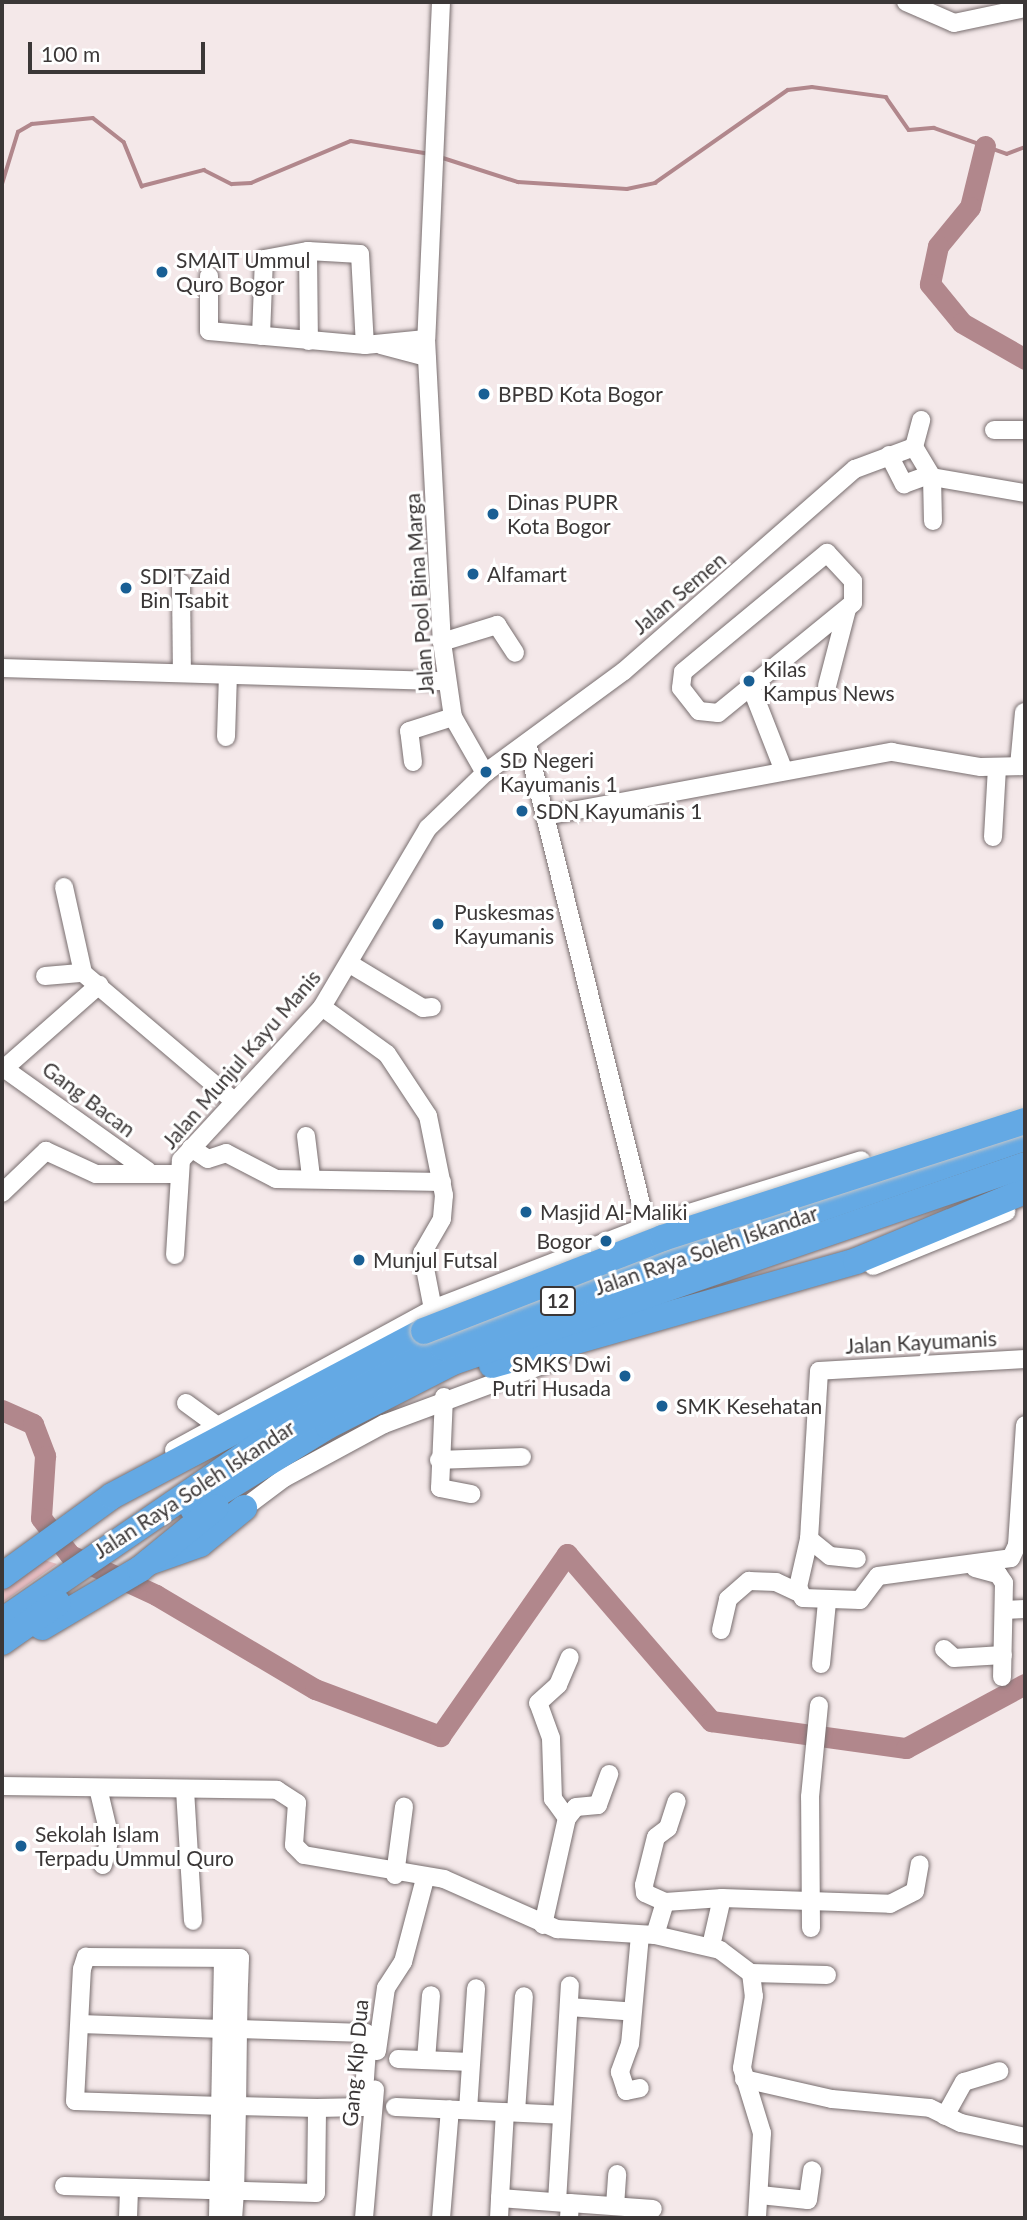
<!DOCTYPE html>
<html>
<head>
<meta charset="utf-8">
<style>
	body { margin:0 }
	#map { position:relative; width:1027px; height:2220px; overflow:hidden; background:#f4e8e9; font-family:Lato,sans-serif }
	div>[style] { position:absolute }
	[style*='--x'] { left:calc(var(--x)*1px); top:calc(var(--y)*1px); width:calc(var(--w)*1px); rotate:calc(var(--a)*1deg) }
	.green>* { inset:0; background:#eabfc3 }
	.stream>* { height:3.5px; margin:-1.75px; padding:0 1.75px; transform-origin:1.75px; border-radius:1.75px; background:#b1878c }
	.river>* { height:21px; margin:-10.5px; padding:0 10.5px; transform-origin:10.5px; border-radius:10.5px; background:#b1878c }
	.roads { filter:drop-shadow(0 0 2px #786e6f) drop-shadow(0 0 2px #786e6f) }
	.minor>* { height:18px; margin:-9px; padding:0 9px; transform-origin:9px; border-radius:9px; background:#fff }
	.highway>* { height:26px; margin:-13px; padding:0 13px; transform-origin:13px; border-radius:13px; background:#64a9e4 }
	.bridges { filter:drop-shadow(0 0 2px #c8c7c7) drop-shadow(0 0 2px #c8c7c7) }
	.highway-bridge>* { height:26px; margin:-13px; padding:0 13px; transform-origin:13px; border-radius:13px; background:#64a9e4 }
	.dots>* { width:19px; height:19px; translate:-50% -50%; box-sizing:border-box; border:4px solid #fff; border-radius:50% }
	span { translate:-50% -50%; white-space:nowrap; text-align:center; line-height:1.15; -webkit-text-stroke:6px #fff; paint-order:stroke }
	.shield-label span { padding:2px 5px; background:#fff; border:2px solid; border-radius:5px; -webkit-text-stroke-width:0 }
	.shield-label { font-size:19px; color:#3b3737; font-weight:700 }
	.poi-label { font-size:21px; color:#3b3737 }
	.left { translate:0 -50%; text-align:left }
	.right { translate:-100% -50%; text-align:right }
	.street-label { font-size:21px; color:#3b3737 }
	.frame { position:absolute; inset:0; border:4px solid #3b3737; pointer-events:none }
	.scale { position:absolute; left:28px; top:42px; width:177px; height:32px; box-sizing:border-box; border:4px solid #3b3737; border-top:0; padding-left:9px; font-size:21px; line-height:24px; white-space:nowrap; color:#3b3737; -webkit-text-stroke:5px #fff; paint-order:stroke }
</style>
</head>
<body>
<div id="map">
	<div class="green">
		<i style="clip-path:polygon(41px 1559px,57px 1564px,2px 1603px,2px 1585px)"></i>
	</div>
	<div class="stream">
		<i style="--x:440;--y:157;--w:82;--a:17.8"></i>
		<i style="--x:518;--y:182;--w:109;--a:3.7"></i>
		<i style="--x:627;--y:189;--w:29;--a:-12"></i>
		<i style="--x:655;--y:183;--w:162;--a:-35"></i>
		<i style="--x:788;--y:90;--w:24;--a:-7"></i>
		<i style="--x:812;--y:87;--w:75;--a:7.7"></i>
		<i style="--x:886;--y:97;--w:40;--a:55.1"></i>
		<i style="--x:909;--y:130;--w:25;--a:-5"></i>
		<i style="--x:934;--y:128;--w:77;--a:19.6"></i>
		<i style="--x:1007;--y:154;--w:19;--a:-21"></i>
		<i style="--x:2;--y:184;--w:54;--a:-72.9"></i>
		<i style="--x:18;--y:132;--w:16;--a:-30"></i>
		<i style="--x:32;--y:124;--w:61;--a:-5.6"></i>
		<i style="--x:93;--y:118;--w:39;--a:38"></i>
		<i style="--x:124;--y:142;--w:48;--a:67.8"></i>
		<i style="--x:142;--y:186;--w:64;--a:-14.5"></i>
		<i style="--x:204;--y:170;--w:31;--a:27"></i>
		<i style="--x:232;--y:184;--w:19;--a:-3"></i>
		<i style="--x:251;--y:183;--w:108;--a:-22.8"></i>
		<i style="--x:351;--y:141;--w:80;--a:9.3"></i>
	</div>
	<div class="river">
		<i style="--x:985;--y:146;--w:63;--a:103.8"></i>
		<i style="--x:970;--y:207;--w:50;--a:129.4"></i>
		<i style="--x:938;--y:246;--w:39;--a:102"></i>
		<i style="--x:930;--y:284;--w:50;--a:50.6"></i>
		<i style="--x:962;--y:323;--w:73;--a:29.7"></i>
		<i style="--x:2;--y:1410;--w:34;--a:24"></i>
		<i style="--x:33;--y:1424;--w:34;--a:69"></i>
		<i style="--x:45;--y:1456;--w:62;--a:93.7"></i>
		<i style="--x:41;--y:1518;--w:47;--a:51.9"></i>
		<i style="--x:70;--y:1555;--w:95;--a:24.9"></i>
		<i style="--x:156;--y:1595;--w:185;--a:30.6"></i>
		<i style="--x:315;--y:1689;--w:134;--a:20.6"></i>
		<i style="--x:440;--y:1736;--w:222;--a:-55.1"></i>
		<i style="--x:567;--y:1554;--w:221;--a:49.2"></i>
		<i style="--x:711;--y:1721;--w:197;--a:7.9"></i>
		<i style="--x:906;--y:1748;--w:135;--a:-28.3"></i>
	</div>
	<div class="roads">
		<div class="minor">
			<i style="--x:441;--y:2;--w:337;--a:92.5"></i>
			<i style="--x:426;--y:339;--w:303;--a:87"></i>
			<i style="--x:442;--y:642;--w:76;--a:81.7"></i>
			<i style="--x:453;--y:717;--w:64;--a:60.3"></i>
			<i style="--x:485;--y:773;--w:172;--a:-36.3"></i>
			<i style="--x:624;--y:671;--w:307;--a:-41.2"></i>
			<i style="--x:855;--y:469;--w:63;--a:-20.4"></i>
			<i style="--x:914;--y:447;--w:35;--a:59"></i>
			<i style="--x:932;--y:477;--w:94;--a:9.8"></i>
			<i style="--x:906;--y:2;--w:52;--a:23.6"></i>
			<i style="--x:954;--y:23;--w:73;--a:-11.9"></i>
			<i style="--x:308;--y:251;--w:52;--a:3.3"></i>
			<i style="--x:360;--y:254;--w:91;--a:86.9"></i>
			<i style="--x:209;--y:276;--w:55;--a:90"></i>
			<i style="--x:209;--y:331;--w:157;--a:5.1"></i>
			<i style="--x:365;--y:345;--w:61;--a:-5.6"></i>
			<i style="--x:261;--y:336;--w:77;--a:-87.8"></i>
			<i style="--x:264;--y:259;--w:45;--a:-10.3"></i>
			<i style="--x:308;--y:251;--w:90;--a:89.4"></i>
			<i style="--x:381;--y:345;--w:47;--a:14.9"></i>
			<i style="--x:994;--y:430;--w:31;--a:0"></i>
			<i style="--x:914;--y:447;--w:28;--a:-75"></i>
			<i style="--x:889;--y:455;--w:33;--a:63"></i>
			<i style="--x:904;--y:484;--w:27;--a:-20"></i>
			<i style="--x:932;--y:477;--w:44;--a:88.7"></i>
			<i style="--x:827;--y:553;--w:38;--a:47"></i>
			<i style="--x:853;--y:581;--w:22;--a:90"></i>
			<i style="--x:853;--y:603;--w:174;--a:140.8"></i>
			<i style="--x:718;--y:713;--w:19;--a:-174"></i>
			<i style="--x:699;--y:711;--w:29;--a:-128"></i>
			<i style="--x:681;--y:688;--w:16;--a:-83"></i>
			<i style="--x:683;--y:672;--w:187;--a:-39.6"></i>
			<i style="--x:181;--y:583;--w:89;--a:89.4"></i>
			<i style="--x:442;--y:642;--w:58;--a:-17.2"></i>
			<i style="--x:497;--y:625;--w:33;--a:57"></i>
			<i style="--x:2;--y:668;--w:443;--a:1.7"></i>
			<i style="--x:827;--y:686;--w:80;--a:-75.4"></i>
			<i style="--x:751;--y:687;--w:90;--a:68.6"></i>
			<i style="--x:226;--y:737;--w:62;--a:-88.2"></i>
			<i style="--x:527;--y:743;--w:508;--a:76.1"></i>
			<i style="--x:413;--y:762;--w:31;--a:-97"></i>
			<i style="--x:409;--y:731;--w:46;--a:-17.7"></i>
			<i style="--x:1019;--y:766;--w:54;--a:-84.7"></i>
			<i style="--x:545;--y:816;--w:353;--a:-10.5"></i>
			<i style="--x:892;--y:752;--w:90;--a:9.6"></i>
			<i style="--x:981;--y:767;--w:44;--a:-1.3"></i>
			<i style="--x:993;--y:837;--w:69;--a:-86.7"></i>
			<i style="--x:64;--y:887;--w:88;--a:77.5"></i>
			<i style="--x:83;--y:973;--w:197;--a:40.3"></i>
			<i style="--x:350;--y:964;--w:85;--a:31.1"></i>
			<i style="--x:423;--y:1008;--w:9;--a:-6"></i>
			<i style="--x:45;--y:976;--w:38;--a:-5"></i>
			<i style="--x:322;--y:1007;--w:80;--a:35.9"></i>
			<i style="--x:387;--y:1054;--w:74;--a:56.5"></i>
			<i style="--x:428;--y:1116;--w:81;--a:78.6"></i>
			<i style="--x:444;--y:1195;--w:24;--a:95"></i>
			<i style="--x:442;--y:1219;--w:39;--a:120"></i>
			<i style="--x:422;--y:1253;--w:57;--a:78.9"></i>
			<i style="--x:7;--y:1066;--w:123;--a:-41.4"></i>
			<i style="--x:2;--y:1067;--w:179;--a:35.5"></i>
			<i style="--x:306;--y:1136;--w:41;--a:83"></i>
			<i style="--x:191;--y:1148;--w:20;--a:33"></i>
			<i style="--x:208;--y:1159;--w:19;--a:-18"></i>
			<i style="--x:226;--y:1153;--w:56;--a:27.5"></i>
			<i style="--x:276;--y:1179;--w:166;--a:1"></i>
			<i style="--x:2;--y:1193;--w:61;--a:-43.7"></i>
			<i style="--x:46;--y:1151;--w:55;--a:24.7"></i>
			<i style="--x:96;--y:1174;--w:79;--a:0"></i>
			<i style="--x:175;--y:1255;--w:95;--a:-86.4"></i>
			<i style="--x:181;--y:1160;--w:208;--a:-47.3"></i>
			<i style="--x:322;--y:1007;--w:208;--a:-59.4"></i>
			<i style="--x:428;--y:828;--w:79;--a:-44"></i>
			<i style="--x:873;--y:1266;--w:144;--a:-22.1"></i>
			<i style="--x:1025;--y:1359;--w:206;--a:176.7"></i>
			<i style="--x:819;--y:1371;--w:168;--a:93.4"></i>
			<i style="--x:809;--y:1539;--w:49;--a:102.9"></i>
			<i style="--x:798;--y:1587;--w:12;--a:66"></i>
			<i style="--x:803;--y:1598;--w:57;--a:2"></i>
			<i style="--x:860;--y:1600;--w:30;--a:-53"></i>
			<i style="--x:878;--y:1576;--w:134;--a:-7.7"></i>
			<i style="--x:1011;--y:1558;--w:14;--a:-65"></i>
			<i style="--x:1017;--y:1545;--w:120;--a:-86.2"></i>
			<i style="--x:444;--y:1397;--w:91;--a:92.5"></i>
			<i style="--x:440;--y:1488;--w:32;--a:11"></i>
			<i style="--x:186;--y:1403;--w:36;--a:36"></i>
			<i style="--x:174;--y:1450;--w:295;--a:-28.6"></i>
			<i style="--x:433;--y:1309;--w:230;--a:-21.2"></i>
			<i style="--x:647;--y:1226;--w:224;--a:-17.1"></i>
			<i style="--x:439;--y:1460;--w:83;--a:-2.1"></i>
			<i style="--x:244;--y:1508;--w:50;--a:-36.9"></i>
			<i style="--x:284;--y:1478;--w:114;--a:-28.4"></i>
			<i style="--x:384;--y:1424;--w:189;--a:-20.4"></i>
			<i style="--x:809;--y:1539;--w:27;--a:39"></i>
			<i style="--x:830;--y:1556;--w:27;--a:6"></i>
			<i style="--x:975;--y:1568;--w:24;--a:15"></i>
			<i style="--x:998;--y:1574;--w:11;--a:56"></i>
			<i style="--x:1004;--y:1583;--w:94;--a:91.2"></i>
			<i style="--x:1004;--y:1610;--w:21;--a:-3"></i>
			<i style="--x:721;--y:1630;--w:32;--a:-77"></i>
			<i style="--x:728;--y:1599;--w:28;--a:-41"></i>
			<i style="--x:749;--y:1581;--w:27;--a:2"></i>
			<i style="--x:776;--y:1582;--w:26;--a:25"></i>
			<i style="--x:944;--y:1649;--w:13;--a:42"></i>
			<i style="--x:954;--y:1658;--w:49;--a:-3.5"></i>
			<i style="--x:821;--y:1664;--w:62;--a:-84.5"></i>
			<i style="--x:2;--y:1786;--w:275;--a:0.8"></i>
			<i style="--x:277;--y:1790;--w:24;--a:33"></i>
			<i style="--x:297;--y:1803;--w:42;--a:94.1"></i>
			<i style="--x:294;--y:1845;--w:14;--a:45"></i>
			<i style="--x:304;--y:1855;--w:142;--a:9.7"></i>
			<i style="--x:444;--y:1879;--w:124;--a:23.9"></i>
			<i style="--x:557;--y:1929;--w:98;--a:3.5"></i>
			<i style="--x:655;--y:1935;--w:67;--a:13"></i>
			<i style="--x:720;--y:1950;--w:39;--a:37"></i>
			<i style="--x:751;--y:1973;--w:23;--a:83"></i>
			<i style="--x:754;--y:1996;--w:73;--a:99.5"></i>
			<i style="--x:742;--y:2068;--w:68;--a:72.9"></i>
			<i style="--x:762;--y:2133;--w:85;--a:93.4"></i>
			<i style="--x:185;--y:1790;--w:131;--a:86.5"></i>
			<i style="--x:99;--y:1792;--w:47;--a:76.6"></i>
			<i style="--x:110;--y:1838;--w:28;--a:105"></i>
			<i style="--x:567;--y:1818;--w:24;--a:-126"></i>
			<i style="--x:553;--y:1799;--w:61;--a:-91.9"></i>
			<i style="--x:551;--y:1738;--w:37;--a:-110"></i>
			<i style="--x:538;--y:1703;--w:27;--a:-42"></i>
			<i style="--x:558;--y:1685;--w:30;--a:-67"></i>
			<i style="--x:395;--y:1875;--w:69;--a:-82.5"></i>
			<i style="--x:665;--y:1902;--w:22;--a:-156"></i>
			<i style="--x:645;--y:1893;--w:8;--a:-97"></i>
			<i style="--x:644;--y:1885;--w:49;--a:-76"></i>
			<i style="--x:656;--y:1837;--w:15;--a:-37"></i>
			<i style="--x:668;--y:1828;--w:28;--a:-72"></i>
			<i style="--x:543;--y:1925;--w:110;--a:-77.4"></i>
			<i style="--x:567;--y:1818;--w:14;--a:-51"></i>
			<i style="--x:576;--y:1807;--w:22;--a:-5"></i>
			<i style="--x:598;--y:1805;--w:33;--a:-70"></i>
			<i style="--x:811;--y:1928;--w:131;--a:-90.4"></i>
			<i style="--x:810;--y:1797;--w:92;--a:-84.4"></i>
			<i style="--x:640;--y:1935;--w:109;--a:95.2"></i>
			<i style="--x:630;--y:2044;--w:30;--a:110"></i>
			<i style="--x:620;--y:2072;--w:20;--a:72"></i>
			<i style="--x:626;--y:2091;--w:14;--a:-12"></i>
			<i style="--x:655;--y:1935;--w:34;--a:-73"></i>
			<i style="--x:665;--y:1902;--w:57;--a:-4"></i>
			<i style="--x:711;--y:1946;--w:49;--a:-77.1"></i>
			<i style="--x:722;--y:1898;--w:168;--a:2"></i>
			<i style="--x:890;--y:1904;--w:28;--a:-27"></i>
			<i style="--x:915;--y:1891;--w:27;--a:-80"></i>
			<i style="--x:751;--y:1973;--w:76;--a:1.5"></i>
			<i style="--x:569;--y:2007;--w:55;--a:4.2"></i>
			<i style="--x:80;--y:2024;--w:143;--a:2"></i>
			<i style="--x:223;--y:2029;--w:15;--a:0"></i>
			<i style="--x:238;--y:2029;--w:128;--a:1.8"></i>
			<i style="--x:366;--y:2033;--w:3;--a:45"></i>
			<i style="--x:368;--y:2035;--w:72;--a:94"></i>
			<i style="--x:363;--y:2107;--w:46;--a:178.8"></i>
			<i style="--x:317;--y:2108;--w:80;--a:-178.6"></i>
			<i style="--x:237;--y:2106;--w:15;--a:180"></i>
			<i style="--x:222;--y:2106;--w:147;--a:-178.1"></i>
			<i style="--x:75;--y:2101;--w:132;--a:-87"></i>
			<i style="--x:82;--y:1969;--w:13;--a:-72"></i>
			<i style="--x:86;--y:1957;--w:154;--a:0.4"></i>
			<i style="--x:240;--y:1958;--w:25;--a:92"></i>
			<i style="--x:239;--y:1983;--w:46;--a:91.2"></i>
			<i style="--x:238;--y:2029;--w:77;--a:90.7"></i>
			<i style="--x:237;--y:2106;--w:85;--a:91.3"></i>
			<i style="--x:235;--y:2191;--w:27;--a:94"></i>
			<i style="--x:377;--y:2051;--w:64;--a:-81.9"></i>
			<i style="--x:386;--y:1988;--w:31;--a:-57"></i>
			<i style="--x:403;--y:1962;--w:86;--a:-75.2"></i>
			<i style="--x:398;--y:2059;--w:73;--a:2.4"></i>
			<i style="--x:426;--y:2060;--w:65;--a:-85.6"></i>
			<i style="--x:744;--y:2079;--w:90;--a:12.8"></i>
			<i style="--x:832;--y:2099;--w:98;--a:5.2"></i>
			<i style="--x:930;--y:2108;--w:34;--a:26"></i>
			<i style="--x:961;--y:2123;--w:66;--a:12.3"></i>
			<i style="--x:395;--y:2107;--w:167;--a:2.7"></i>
			<i style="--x:468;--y:2110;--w:122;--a:-86.2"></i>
			<i style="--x:516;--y:2112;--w:116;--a:-86.1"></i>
			<i style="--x:945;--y:2116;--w:39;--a:-61"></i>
			<i style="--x:964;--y:2082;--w:37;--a:-17"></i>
			<i style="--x:64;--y:2186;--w:252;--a:1.6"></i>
			<i style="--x:316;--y:2193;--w:85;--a:-89.3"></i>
			<i style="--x:760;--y:2195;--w:48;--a:5.9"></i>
			<i style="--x:808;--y:2200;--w:30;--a:-82"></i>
			<i style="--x:500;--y:2198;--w:86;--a:-86.7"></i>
			<i style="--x:557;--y:2202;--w:217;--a:-86.6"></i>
			<i style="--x:615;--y:2206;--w:32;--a:-86"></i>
			<i style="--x:128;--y:2218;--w:29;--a:-88"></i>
			<i style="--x:218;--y:2218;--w:260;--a:-88.9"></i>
			<i style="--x:364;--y:2218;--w:129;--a:-85.1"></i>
			<i style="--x:441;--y:2218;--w:109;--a:-85.3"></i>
			<i style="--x:499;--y:2218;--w:20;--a:-87"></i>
			<i style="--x:500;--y:2198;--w:66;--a:4.3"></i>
			<i style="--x:569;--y:2218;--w:15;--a:-86"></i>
			<i style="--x:570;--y:2203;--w:83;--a:4.1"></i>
		</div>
		<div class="highway">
			<i style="--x:492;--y:1365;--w:379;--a:-15.9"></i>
			<i style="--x:856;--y:1261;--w:183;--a:-22.5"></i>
			<i style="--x:193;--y:1509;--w:158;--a:-31.6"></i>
			<i style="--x:328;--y:1426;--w:140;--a:-27.1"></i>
			<i style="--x:453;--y:1362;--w:605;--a:-19"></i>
			<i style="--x:149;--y:1562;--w:54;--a:-19.4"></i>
			<i style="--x:200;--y:1544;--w:57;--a:-39.3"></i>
			<i style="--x:2;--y:1576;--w:136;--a:-36"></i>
			<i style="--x:112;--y:1496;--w:353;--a:-27.9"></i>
			<i style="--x:2;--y:1621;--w:330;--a:-34.4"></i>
			<i style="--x:274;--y:1435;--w:191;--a:-27.5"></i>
			<i style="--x:443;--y:1347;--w:156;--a:-21.8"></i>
			<i style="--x:588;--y:1289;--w:462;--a:-19.1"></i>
			<i style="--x:42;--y:1627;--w:114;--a:-30.6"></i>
			<i style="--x:140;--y:1569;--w:98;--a:-39.2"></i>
			<i style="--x:2;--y:1642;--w:68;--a:-34.9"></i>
		</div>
	</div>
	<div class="bridges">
		<div class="highway-bridge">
			<i style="--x:424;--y:1331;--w:256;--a:-21.3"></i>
			<i style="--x:663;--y:1238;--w:380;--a:-17.9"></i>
		</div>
	</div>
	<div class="dots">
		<i style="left:162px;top:272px;background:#195f94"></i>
		<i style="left:484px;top:394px;background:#195f94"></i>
		<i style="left:493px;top:514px;background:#195f94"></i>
		<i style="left:473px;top:574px;background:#195f94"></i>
		<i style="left:126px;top:588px;background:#195f94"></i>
		<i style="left:749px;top:681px;background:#195f94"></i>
		<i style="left:486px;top:772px;background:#195f94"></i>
		<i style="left:522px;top:811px;background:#195f94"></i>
		<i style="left:438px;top:924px;background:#195f94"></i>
		<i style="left:526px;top:1212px;background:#195f94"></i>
		<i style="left:606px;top:1241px;background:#195f94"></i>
		<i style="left:359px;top:1260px;background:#195f94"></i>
		<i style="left:625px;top:1376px;background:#195f94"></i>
		<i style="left:662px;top:1406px;background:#195f94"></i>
		<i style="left:21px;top:1846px;background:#195f94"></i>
	</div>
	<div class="shield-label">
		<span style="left:558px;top:1301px">12</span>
	</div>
	<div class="poi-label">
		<span class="left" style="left:176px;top:272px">SMAIT Ummul<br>Quro Bogor</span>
		<span class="left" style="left:498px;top:394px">BPBD Kota Bogor</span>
		<span class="left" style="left:507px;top:514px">Dinas PUPR<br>Kota Bogor</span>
		<span class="left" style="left:487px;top:574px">Alfamart</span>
		<span class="left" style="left:140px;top:588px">SDIT Zaid<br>Bin Tsabit</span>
		<span class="left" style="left:763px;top:681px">Kilas<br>Kampus News</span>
		<span class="left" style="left:500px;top:772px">SD Negeri<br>Kayumanis 1</span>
		<span class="left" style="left:536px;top:811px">SDN Kayumanis 1</span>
		<span class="left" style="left:454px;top:924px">Puskesmas<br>Kayumanis</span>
		<span class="left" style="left:540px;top:1212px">Masjid Al-Maliki</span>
		<span class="right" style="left:592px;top:1241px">Bogor</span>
		<span class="left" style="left:373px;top:1260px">Munjul Futsal</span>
		<span class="right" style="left:611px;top:1376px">SMKS Dwi<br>Putri Husada</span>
		<span class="left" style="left:676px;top:1406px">SMK Kesehatan</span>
		<span class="left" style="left:35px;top:1846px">Sekolah Islam<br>Terpadu Ummul Quro</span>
	</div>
	<div class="street-label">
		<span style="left:679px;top:593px;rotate:-40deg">Jalan Semen</span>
		<span style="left:419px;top:594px;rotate:-94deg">Jalan Pool Bina Marga</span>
		<span style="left:241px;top:1059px;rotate:-49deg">Jalan Munjul Kayu Manis</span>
		<span style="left:89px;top:1099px;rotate:37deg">Gang Bacan</span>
		<span style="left:706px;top:1250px;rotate:-19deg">Jalan Raya Soleh Iskandar</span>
		<span style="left:921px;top:1342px;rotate:-3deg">Jalan Kayumanis</span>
		<span style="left:194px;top:1489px;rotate:-33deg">Jalan Raya Soleh Iskandar</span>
		<span style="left:355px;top:2063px;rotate:-85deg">Gang Klp Dua</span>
	</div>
	<div class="frame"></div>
	<div class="scale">100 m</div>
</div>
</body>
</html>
